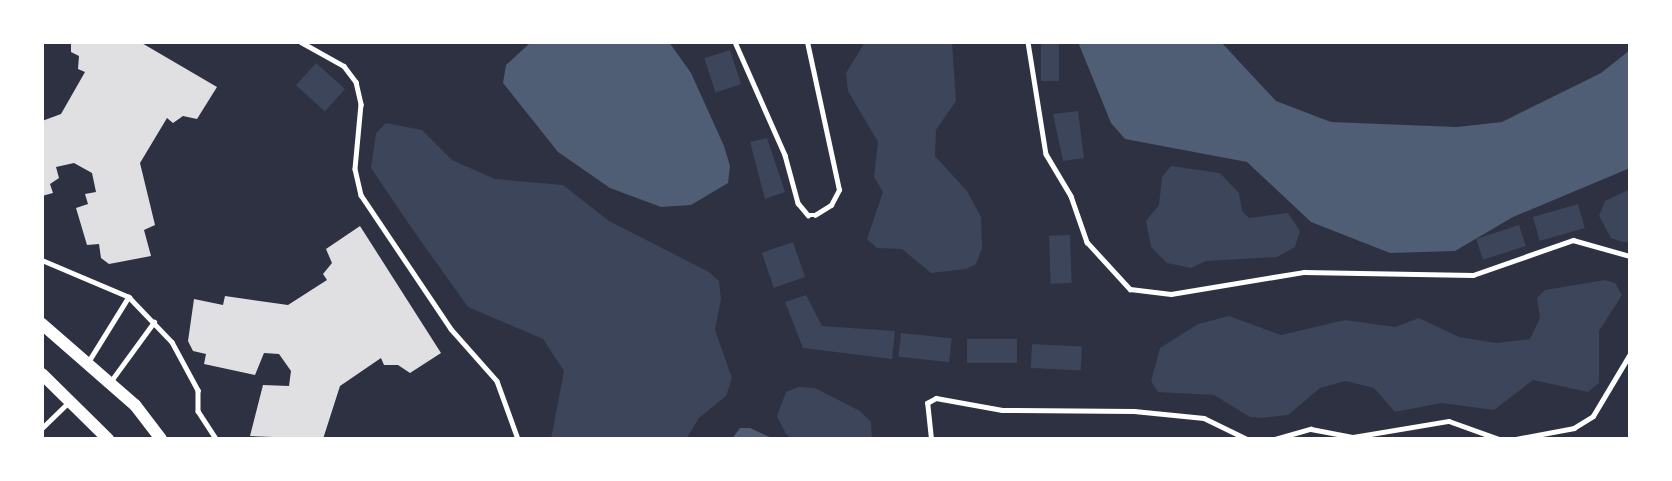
<!DOCTYPE html>
<html>
<head>
<meta charset="utf-8">
<style>
	body { margin:0 }
	#map { position:relative; width:1672px; height:481px; overflow:hidden; background:#2d3142; font-family:"Open Sans",sans-serif }
	div>[style] { position:absolute }
	[style*='--x'] { left:calc(var(--x)*1px); top:calc(var(--y)*1px); width:calc(var(--w)*1px); rotate:calc(var(--a)*1deg) }
	.green>* { inset:0; background:#3c4559; transform-origin:0 0 }
	.water>* { inset:0; background:#4f5d75 }
	.building>* { inset:0; background:#e0e0e3 }
	.service>* { height:4.5px; margin:-2.25px; padding:0 2.25px; transform-origin:2.25px; border-radius:2.25px; background:#fff }
	.secondary>* { height:12px; margin:-6px; padding:0 6px; transform-origin:6px; border-radius:6px; background:#fff }
	span { translate:-50% -50%; white-space:nowrap; text-align:center; line-height:1.15; -webkit-text-stroke:6px #fff; paint-order:stroke }
	.frame { position:absolute; inset:0; border:44px solid #fff; pointer-events:none }
</style>
</head>
<body>
<div id="map">
	<div class="green">
		<i style="clip-path:polygon(865px 42px,952px 42px,956px 101px,936px 130px,935px 156px,967px 191px,981px 217px,982px 248px,976px 264px,966px 269px,931px 273px,902px 249px,877px 248px,867px 239px,883px 192px,874px 177px,878px 142px,848px 91px,846px 73px)"></i>
		<i style="left:1041px;top:42px;width:18px;height:39px"></i>
		<i style="left:730px;top:50px;width:36px;height:27px;rotate:72deg"></i>
		<i style="left:316px;top:63px;width:39px;height:30px;rotate:42deg"></i>
		<i style="clip-path:polygon(1078px 111px,1084px 158px,1063px 161px,1053px 114px)"></i>
		<i style="clip-path:polygon(386px 123px,422px 130px,452px 160px,495px 179px,563px 185px,609px 221px,709px 272px,719px 281px,721px 299px,715px 330px,732px 378px,726px 396px,699px 418px,686px 439px,551px 439px,564px 371px,543px 339px,468px 307px,413px 230px,371px 168px,376px 133px)"></i>
		<i style="clip-path:polygon(767px 138px,785px 192px,765px 199px,750px 142px)"></i>
		<i style="clip-path:polygon(1171px 166px,1220px 173px,1239px 193px,1242px 211px,1249px 218px,1288px 213px,1300px 231px,1295px 247px,1277px 257px,1206px 261px,1191px 268px,1167px 263px,1151px 247px,1146px 221px,1159px 205px,1162px 177px)"></i>
		<i style="clip-path:polygon(1630px 189px,1630px 242px,1622px 242px,1611px 238px,1599px 216px,1605px 201px)"></i>
		<i style="left:1578px;top:204px;width:25px;height:47px;rotate:74deg"></i>
		<i style="left:1519px;top:225px;width:22px;height:45px;rotate:72deg"></i>
		<i style="left:1070px;top:235px;width:48px;height:21px;rotate:88deg"></i>
		<i style="left:793px;top:242px;width:37px;height:33px;rotate:71deg"></i>
		<i style="clip-path:polygon(1605px 280px,1615px 283px,1622px 295px,1599px 331px,1599px 383px,1588px 392px,1533px 380px,1494px 410px,1441px 403px,1395px 412px,1374px 388px,1345px 381px,1320px 388px,1288px 415px,1262px 418px,1250px 417px,1214px 395px,1158px 392px,1151px 381px,1160px 348px,1198px 324px,1229px 316px,1281px 335px,1345px 320px,1395px 327px,1419px 318px,1459px 337px,1497px 343px,1530px 339px,1540px 318px,1537px 298px,1545px 290px)"></i>
		<i style="clip-path:polygon(806px 295px,822px 326px,895px 331px,892px 359px,803px 348px,785px 302px)"></i>
		<i style="left:901px;top:333px;width:51px;height:24px;rotate:6deg"></i>
		<i style="left:967px;top:339px;width:50px;height:24px"></i>
		<i style="left:1032px;top:344px;width:50px;height:24px;rotate:3deg"></i>
		<i style="clip-path:polygon(798px 387px,815px 388px,860px 411px,871px 422px,872px 439px,793px 439px,786px 434px,777px 416px,786px 392px)"></i>
	</div>
	<div class="water">
		<i style="clip-path:polygon(531px 42px,669px 42px,691px 73px,724px 146px,730px 166px,728px 183px,691px 205px,661px 207px,610px 188px,558px 152px,503px 83px,506px 65px)"></i>
		<i style="clip-path:polygon(1078px 42px,1221px 42px,1276px 101px,1331px 122px,1457px 127px,1502px 122px,1601px 73px,1630px 50px,1630px 168px,1513px 217px,1455px 251px,1390px 253px,1311px 222px,1247px 162px,1125px 139px,1111px 123px)"></i>
		<i style="clip-path:polygon(740px 428px,750px 428px,774px 439px,732px 439px)"></i>
	</div>
	<div class="building">
		<i style="clip-path:polygon(71px 42px,140px 42px,217px 87px,197px 119px,183px 116px,173px 123px,167px 118px,140px 163px,155px 225px,144px 230px,151px 256px,109px 264px,101px 258px,99px 244px,87px 245px,76px 208px,88px 204px,85px 194px,96px 192px,92px 173px,74px 163px,56px 167px,59px 178px,50px 184px,53px 193px,42px 196px,42px 121px,61px 114px,85px 72px,78px 69px,79px 56px,71px 52px)"></i>
		<i style="clip-path:polygon(360px 226px,441px 353px,410px 373px,398px 365px,384px 365px,381px 358px,340px 386px,323px 439px,250px 436px,263px 385px,289px 386px,291px 371px,279px 354px,264px 353px,255px 375px,204px 364px,206px 354px,193px 351px,188px 341px,194px 299px,223px 305px,225px 296px,288px 305px,327px 280px,323px 274px,332px 263px,326px 249px)"></i>
	</div>
	<div class="service">
		<i style="--x:301;--y:42;--w:49;--a:29.2"></i>
		<i style="--x:344;--y:66;--w:20;--a:53"></i>
		<i style="--x:356;--y:82;--w:23;--a:77"></i>
		<i style="--x:361;--y:104;--w:65;--a:95.3"></i>
		<i style="--x:355;--y:169;--w:27;--a:77"></i>
		<i style="--x:361;--y:195;--w:161;--a:56.1"></i>
		<i style="--x:451;--y:329;--w:69;--a:48.5"></i>
		<i style="--x:497;--y:381;--w:62;--a:70.1"></i>
		<i style="--x:735;--y:42;--w:124;--a:66.1"></i>
		<i style="--x:785;--y:155;--w:50;--a:74.8"></i>
		<i style="--x:798;--y:203;--w:16;--a:50"></i>
		<i style="--x:808;--y:215;--w:7;--a:0"></i>
		<i style="--x:815;--y:215;--w:19;--a:-32"></i>
		<i style="--x:831;--y:205;--w:17;--a:-62"></i>
		<i style="--x:839;--y:190;--w:151;--a:-102.2"></i>
		<i style="--x:1028;--y:42;--w:113;--a:80.9"></i>
		<i style="--x:1046;--y:154;--w:49;--a:59.2"></i>
		<i style="--x:1071;--y:196;--w:49;--a:70.8"></i>
		<i style="--x:1087;--y:242;--w:64;--a:47.5"></i>
		<i style="--x:1130;--y:289;--w:41;--a:7"></i>
		<i style="--x:1171;--y:294;--w:135;--a:-9.4"></i>
		<i style="--x:1304;--y:272;--w:169;--a:1"></i>
		<i style="--x:1473;--y:275;--w:106;--a:-19.3"></i>
		<i style="--x:1573;--y:240;--w:59;--a:15.7"></i>
		<i style="--x:42;--y:260;--w:95;--a:23"></i>
		<i style="--x:129;--y:297;--w:78;--a:121.8"></i>
		<i style="--x:129;--y:297;--w:62;--a:46.3"></i>
		<i style="--x:172;--y:342;--w:55;--a:61.6"></i>
		<i style="--x:198;--y:390;--w:21;--a:90"></i>
		<i style="--x:198;--y:411;--w:33;--a:57"></i>
		<i style="--x:111;--y:381;--w:73;--a:-53.9"></i>
		<i style="--x:42;--y:428;--w:36;--a:-44"></i>
		<i style="--x:931;--y:439;--w:36;--a:-96"></i>
		<i style="--x:927;--y:403;--w:10;--a:-29"></i>
		<i style="--x:936;--y:398;--w:67;--a:10.3"></i>
		<i style="--x:1002;--y:410;--w:132;--a:0.4"></i>
		<i style="--x:1134;--y:411;--w:70;--a:5.7"></i>
		<i style="--x:1204;--y:418;--w:48;--a:26"></i>
		<i style="--x:1275;--y:439;--w:37;--a:-16"></i>
		<i style="--x:1311;--y:429;--w:43;--a:10.8"></i>
		<i style="--x:1353;--y:437;--w:97;--a:-9.5"></i>
		<i style="--x:1449;--y:421;--w:53;--a:19.8"></i>
		<i style="--x:1516;--y:439;--w:59;--a:-10.7"></i>
		<i style="--x:1574;--y:428;--w:22;--a:-32"></i>
		<i style="--x:1593;--y:416;--w:72;--a:-59.2"></i>
	</div>
	<div class="secondary">
		<i style="--x:42;--y:324;--w:123;--a:41.1"></i>
		<i style="--x:135;--y:405;--w:43;--a:52.6"></i>
		<i style="--x:42;--y:374;--w:93;--a:44.6"></i>
	</div>
	<div class="frame"></div>
</div>
</body>
</html>
